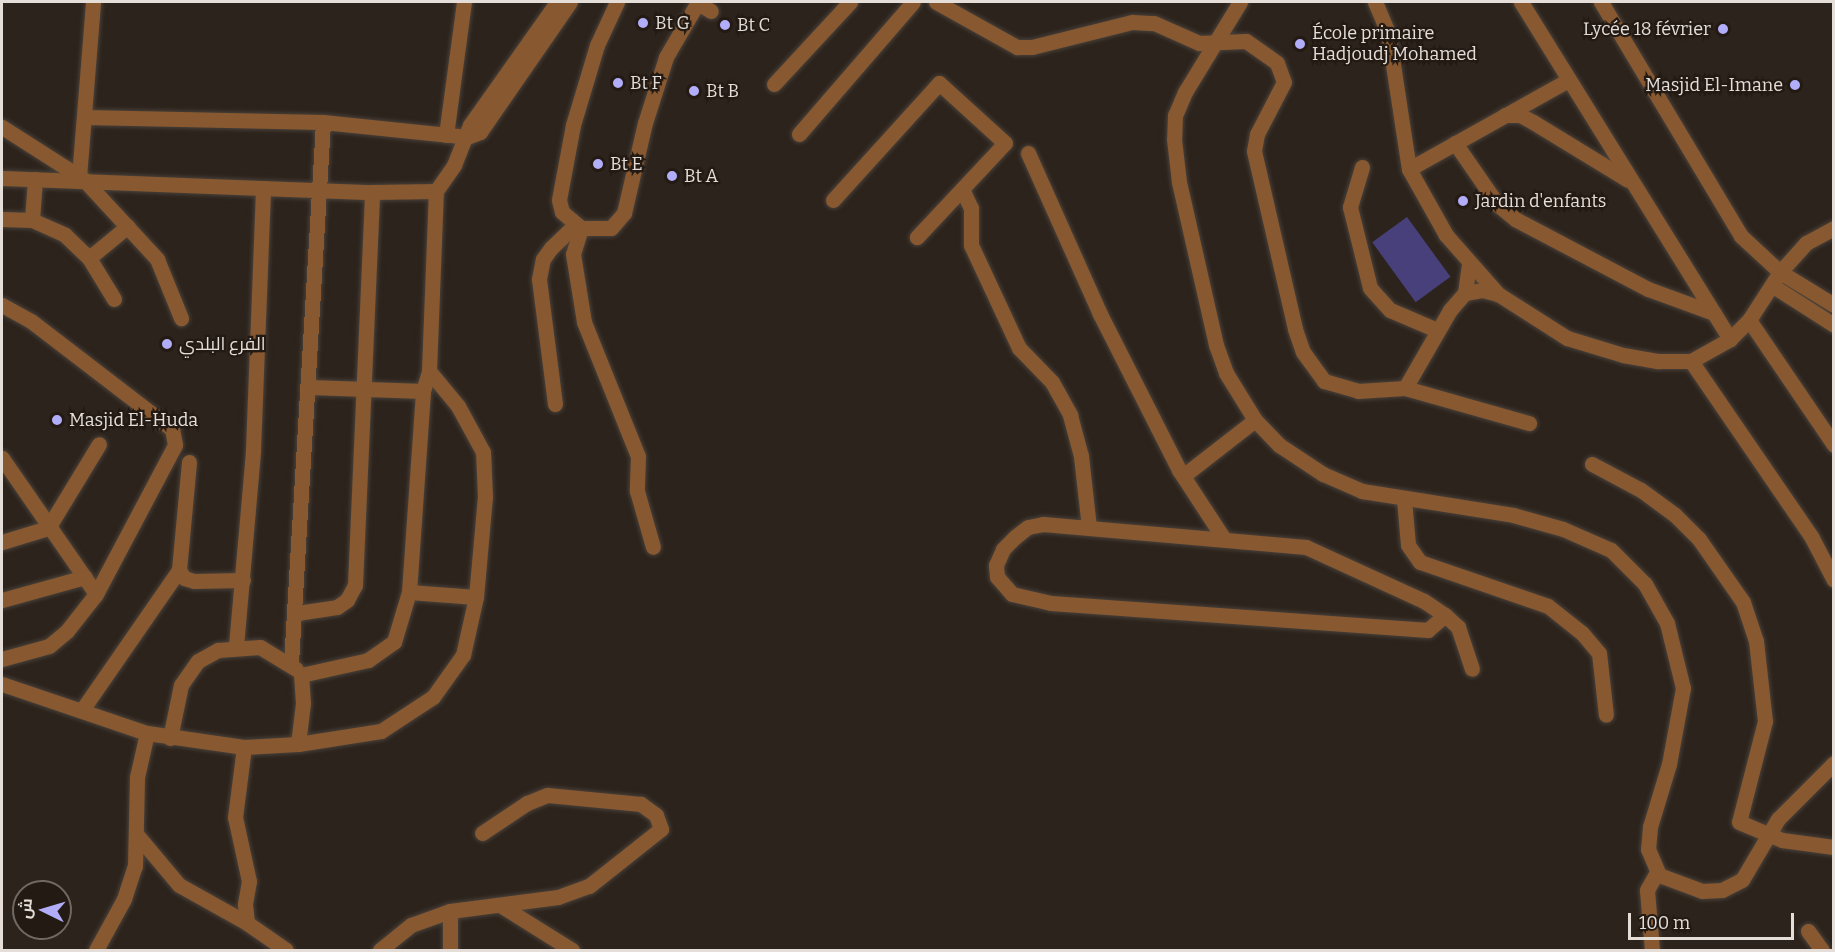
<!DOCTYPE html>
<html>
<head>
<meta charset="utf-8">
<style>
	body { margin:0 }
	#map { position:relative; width:1835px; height:952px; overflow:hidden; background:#2c231c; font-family:Bitter,Cairo,serif }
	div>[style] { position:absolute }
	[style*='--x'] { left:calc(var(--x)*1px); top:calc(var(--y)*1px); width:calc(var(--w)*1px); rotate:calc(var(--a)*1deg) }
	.green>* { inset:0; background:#47407b; transform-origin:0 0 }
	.roads { filter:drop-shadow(0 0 2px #49413a) drop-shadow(0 0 2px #49413a) }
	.minor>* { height:15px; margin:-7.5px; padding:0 7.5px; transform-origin:7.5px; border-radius:7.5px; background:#885930 }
	.dots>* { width:16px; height:16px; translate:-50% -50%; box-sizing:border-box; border:3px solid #231a13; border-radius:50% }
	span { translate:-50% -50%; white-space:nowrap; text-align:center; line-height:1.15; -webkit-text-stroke:4.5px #231a13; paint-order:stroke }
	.poi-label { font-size:18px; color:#e4ddd8 }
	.left { translate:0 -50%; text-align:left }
	.right { translate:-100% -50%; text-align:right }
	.frame { position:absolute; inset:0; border:3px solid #e4ddd8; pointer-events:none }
	.north { position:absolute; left:12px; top:880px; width:60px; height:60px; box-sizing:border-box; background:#231a13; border:2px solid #706862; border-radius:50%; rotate:275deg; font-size:16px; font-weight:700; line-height:24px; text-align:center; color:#e4ddd8 }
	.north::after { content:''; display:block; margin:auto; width:21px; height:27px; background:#b2adf9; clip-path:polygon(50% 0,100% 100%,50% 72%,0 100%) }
	.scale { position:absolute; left:1628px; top:913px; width:166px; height:27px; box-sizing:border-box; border:3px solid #e4ddd8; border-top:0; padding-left:8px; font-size:18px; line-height:21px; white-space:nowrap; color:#e4ddd8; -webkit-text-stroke:4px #231a13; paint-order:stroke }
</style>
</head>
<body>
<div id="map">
	<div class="green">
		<i style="left:1407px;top:217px;width:74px;height:43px;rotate:54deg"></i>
	</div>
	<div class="roads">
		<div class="minor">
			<i style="--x:617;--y:2;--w:47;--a:114.9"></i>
			<i style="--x:597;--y:45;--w:84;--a:106.7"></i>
			<i style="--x:573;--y:125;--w:76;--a:100.6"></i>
			<i style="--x:559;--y:200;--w:12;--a:76"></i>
			<i style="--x:562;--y:212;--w:25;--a:40"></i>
			<i style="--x:581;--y:228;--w:30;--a:0"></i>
			<i style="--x:611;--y:228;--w:20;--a:-49"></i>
			<i style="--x:624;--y:213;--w:92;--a:-76.9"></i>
			<i style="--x:645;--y:123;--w:69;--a:-72.3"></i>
			<i style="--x:666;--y:57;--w:64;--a:-59.8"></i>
			<i style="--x:936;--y:2;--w:93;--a:29.1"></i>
			<i style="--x:1017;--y:47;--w:15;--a:0"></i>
			<i style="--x:1032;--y:47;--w:103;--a:-14"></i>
			<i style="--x:1132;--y:22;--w:22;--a:3"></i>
			<i style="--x:1154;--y:23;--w:49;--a:24"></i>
			<i style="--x:1199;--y:43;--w:47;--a:-2.4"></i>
			<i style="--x:1246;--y:41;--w:38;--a:35"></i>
			<i style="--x:1277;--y:63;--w:20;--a:70"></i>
			<i style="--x:1284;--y:82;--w:59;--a:117.4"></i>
			<i style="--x:1257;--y:134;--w:17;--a:100"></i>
			<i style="--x:1254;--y:151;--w:183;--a:77"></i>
			<i style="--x:1295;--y:329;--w:24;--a:71"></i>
			<i style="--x:1303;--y:352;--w:36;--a:54"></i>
			<i style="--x:1324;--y:381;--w:35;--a:16"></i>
			<i style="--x:1358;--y:391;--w:47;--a:-3.7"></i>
			<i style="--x:1405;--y:388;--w:90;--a:-60"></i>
			<i style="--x:1450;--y:310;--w:23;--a:-49"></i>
			<i style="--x:1240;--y:2;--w:105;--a:121.4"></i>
			<i style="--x:1185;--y:92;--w:25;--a:113"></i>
			<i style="--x:1175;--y:115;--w:24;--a:92"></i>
			<i style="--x:1174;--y:139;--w:43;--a:83.4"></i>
			<i style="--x:1179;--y:182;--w:167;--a:77.2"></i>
			<i style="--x:1216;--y:345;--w:30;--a:70"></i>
			<i style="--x:1226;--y:373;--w:55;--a:58.3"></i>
			<i style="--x:1255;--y:420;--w:35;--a:46"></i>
			<i style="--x:1279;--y:445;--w:53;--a:33.4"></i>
			<i style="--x:1323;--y:474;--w:43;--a:23.6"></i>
			<i style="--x:1362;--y:491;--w:153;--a:9"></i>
			<i style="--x:1513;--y:515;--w:52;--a:15.6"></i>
			<i style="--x:1563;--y:529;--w:52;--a:23.6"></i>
			<i style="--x:1611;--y:550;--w:48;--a:45"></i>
			<i style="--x:1645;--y:584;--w:45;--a:60.6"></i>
			<i style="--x:1667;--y:623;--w:67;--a:76.2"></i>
			<i style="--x:1683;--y:688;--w:77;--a:100.4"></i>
			<i style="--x:1669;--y:764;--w:66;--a:106.8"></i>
			<i style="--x:1650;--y:827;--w:22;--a:95"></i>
			<i style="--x:1648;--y:849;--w:28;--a:67"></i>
			<i style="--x:1659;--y:875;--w:46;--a:20.4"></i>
			<i style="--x:1702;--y:891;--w:20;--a:-3"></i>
			<i style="--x:1722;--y:890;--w:22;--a:-27"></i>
			<i style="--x:1742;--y:880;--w:71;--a:-59.5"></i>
			<i style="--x:1778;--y:819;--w:79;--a:-45"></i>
			<i style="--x:1375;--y:2;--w:33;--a:67"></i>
			<i style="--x:1388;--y:32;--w:139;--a:81.3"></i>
			<i style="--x:1409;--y:169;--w:76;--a:60.7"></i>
			<i style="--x:1446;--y:235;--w:79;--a:48.6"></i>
			<i style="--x:1521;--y:2;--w:397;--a:58.2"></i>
			<i style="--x:1601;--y:2;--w:273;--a:59.1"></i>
			<i style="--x:1741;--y:236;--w:53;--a:42.7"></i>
			<i style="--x:1780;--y:272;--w:63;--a:31.4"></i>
			<i style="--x:698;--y:3;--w:15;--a:32"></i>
			<i style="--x:774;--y:84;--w:112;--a:-47.2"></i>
			<i style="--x:1505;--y:115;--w:15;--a:0"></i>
			<i style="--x:1520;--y:115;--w:15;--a:28"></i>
			<i style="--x:1533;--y:122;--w:111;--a:31.4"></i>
			<i style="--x:84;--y:117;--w:239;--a:1.2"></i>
			<i style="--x:323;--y:122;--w:145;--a:5.9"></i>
			<i style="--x:467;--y:137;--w:14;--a:-21"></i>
			<i style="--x:480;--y:132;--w:158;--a:-55.3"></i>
			<i style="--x:2;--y:127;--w:98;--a:32.6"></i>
			<i style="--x:799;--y:134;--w:174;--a:-49.2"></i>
			<i style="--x:446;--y:135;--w:134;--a:-82.3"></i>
			<i style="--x:1455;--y:143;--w:75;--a:55.3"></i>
			<i style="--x:1498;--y:205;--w:22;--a:39"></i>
			<i style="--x:1515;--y:219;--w:150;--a:27.8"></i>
			<i style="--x:1648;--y:289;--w:70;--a:20"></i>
			<i style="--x:1028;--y:153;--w:176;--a:65.9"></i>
			<i style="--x:1100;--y:314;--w:175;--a:63.1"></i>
			<i style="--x:1179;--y:470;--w:82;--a:56.9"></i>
			<i style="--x:1362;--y:167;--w:42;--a:106.7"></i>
			<i style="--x:1350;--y:207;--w:83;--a:76.1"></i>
			<i style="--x:1370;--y:288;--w:30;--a:48"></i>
			<i style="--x:1390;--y:310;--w:51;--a:23.1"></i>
			<i style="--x:1409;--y:169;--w:182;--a:-29.2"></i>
			<i style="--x:79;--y:177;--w:176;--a:-85.4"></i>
			<i style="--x:2;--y:178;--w:370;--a:2.2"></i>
			<i style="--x:372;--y:192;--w:64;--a:-0.9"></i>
			<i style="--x:436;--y:191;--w:32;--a:-55"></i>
			<i style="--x:454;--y:165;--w:43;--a:-68.2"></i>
			<i style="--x:470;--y:125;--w:151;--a:-54.7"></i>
			<i style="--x:86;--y:182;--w:105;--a:47.3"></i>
			<i style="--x:157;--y:259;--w:64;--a:67.9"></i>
			<i style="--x:962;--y:189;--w:21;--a:65"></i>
			<i style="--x:971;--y:208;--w:37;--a:90"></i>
			<i style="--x:971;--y:245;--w:114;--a:65"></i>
			<i style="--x:1019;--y:348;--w:47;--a:45.9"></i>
			<i style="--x:1052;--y:382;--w:38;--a:61"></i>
			<i style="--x:1070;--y:415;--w:42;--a:75"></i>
			<i style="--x:1081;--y:456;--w:71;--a:83.6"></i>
			<i style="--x:833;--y:200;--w:158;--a:-47.8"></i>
			<i style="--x:939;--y:83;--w:89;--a:42.3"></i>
			<i style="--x:1005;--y:143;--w:129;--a:133.1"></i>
			<i style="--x:2;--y:219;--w:30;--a:2"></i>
			<i style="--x:32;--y:220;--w:36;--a:24"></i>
			<i style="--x:65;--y:235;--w:33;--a:44"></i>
			<i style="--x:89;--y:258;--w:48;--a:58.6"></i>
			<i style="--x:32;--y:220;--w:41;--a:-85.8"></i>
			<i style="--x:581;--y:228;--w:27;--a:107"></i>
			<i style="--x:573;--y:254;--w:69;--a:80.8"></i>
			<i style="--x:584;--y:322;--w:144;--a:68.1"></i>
			<i style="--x:638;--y:456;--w:35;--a:92"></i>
			<i style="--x:637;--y:491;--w:58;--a:74.1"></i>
			<i style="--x:89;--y:258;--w:50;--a:-39.4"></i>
			<i style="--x:1469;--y:264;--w:29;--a:98"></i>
			<i style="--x:1465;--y:293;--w:17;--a:-10"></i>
			<i style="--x:1482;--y:290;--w:16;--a:14"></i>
			<i style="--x:1498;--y:294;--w:82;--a:32.5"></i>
			<i style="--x:1567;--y:338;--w:59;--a:16.9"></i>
			<i style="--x:1623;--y:355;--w:36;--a:10"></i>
			<i style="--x:1658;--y:361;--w:33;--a:0"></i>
			<i style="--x:1691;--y:361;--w:45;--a:-29.4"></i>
			<i style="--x:1730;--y:339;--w:27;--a:-45"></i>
			<i style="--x:1749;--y:320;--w:57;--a:-57.1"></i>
			<i style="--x:1780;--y:272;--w:39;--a:-48"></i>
			<i style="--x:1806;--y:243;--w:32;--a:-28"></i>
			<i style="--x:1773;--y:286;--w:72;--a:32.6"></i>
			<i style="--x:2;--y:305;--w:33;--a:29"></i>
			<i style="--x:31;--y:321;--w:178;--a:37.5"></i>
			<i style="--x:172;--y:429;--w:16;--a:79"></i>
			<i style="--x:175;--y:445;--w:169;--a:117.9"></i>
			<i style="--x:96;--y:594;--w:47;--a:128.1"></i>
			<i style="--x:67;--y:631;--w:23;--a:140"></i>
			<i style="--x:49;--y:646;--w:49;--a:164.5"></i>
			<i style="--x:1749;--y:320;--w:151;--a:55.8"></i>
			<i style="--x:1691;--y:361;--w:214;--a:55.6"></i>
			<i style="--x:1812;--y:538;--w:47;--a:62.4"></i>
			<i style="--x:310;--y:387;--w:113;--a:2"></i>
			<i style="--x:1405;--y:388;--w:129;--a:15.8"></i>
			<i style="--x:555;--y:404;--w:126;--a:-97.3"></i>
			<i style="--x:539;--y:279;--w:20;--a:-79"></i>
			<i style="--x:543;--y:259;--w:14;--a:-54"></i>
			<i style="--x:551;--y:248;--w:33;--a:-44"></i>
			<i style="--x:2;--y:458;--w:165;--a:55.3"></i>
			<i style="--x:189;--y:462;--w:108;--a:95.3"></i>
			<i style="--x:179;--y:570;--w:9;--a:58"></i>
			<i style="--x:184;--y:578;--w:10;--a:17"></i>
			<i style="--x:194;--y:581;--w:49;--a:-1.2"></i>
			<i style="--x:1592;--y:464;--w:55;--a:28"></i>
			<i style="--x:1641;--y:490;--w:42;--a:36.3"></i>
			<i style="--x:1675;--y:515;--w:34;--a:45"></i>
			<i style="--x:1699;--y:539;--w:77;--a:55.1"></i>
			<i style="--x:1743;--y:602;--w:41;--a:71.6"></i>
			<i style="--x:1756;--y:641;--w:81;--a:83.6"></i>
			<i style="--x:1765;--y:721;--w:104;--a:104.4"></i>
			<i style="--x:1739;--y:822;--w:47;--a:22.7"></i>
			<i style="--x:1782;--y:840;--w:52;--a:7.7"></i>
			<i style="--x:1183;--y:476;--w:91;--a:-37.9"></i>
			<i style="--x:1404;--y:499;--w:46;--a:85"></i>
			<i style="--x:1408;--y:545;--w:21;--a:55"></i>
			<i style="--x:1420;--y:562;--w:135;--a:19"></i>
			<i style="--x:1548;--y:606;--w:43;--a:38.5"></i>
			<i style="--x:1582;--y:633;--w:26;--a:50"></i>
			<i style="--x:1599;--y:653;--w:62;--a:83.6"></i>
			<i style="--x:2;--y:542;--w:48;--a:-16.9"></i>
			<i style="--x:48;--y:528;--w:98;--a:-58.7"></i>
			<i style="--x:409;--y:592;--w:67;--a:4.3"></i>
			<i style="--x:2;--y:600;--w:86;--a:-15.5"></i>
			<i style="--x:297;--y:613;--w:40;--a:-8.5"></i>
			<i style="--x:337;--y:607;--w:12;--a:-35"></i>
			<i style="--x:347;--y:600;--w:17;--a:-62"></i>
			<i style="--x:355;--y:585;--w:393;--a:-87.5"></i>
			<i style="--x:1445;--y:615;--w:23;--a:139"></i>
			<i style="--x:1428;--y:630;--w:378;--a:-175.9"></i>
			<i style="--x:1051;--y:603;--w:40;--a:-167"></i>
			<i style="--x:1012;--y:594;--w:23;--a:-131"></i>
			<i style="--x:997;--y:577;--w:12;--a:-95"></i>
			<i style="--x:996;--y:565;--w:17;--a:-66"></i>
			<i style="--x:1003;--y:549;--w:17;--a:-45"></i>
			<i style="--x:1015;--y:537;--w:16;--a:-38"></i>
			<i style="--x:1028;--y:527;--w:15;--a:-11"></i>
			<i style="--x:1043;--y:524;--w:264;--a:5"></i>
			<i style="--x:1306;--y:547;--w:130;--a:24.6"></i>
			<i style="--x:1424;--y:601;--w:25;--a:34"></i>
			<i style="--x:1445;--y:615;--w:18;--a:43"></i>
			<i style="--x:1458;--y:627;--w:44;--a:71.6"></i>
			<i style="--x:236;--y:646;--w:197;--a:-85"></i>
			<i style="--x:253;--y:450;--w:262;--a:-87.8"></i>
			<i style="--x:291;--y:663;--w:542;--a:-86.61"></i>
			<i style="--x:2;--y:684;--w:153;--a:18.7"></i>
			<i style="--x:147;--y:733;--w:98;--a:8.2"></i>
			<i style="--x:244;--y:747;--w:54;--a:-3.2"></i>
			<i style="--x:298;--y:744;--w:41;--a:-83"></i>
			<i style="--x:303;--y:703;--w:28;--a:-94"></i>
			<i style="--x:301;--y:675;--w:69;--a:-12.6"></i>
			<i style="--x:368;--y:660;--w:32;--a:-35"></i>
			<i style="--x:394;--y:642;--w:52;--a:-73.3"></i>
			<i style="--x:409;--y:592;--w:201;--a:-86"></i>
			<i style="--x:423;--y:391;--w:21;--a:-73"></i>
			<i style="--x:429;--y:371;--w:180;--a:-87.8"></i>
			<i style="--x:82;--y:710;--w:170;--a:-55.3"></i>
			<i style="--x:170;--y:738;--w:54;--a:-78.3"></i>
			<i style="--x:181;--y:685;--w:29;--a:-55"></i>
			<i style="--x:198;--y:661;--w:23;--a:-29"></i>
			<i style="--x:218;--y:650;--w:42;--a:-4.1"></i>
			<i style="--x:260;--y:647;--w:42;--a:31.4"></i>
			<i style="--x:298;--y:744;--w:84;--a:-8.9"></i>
			<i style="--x:381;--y:731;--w:62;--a:-33.2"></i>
			<i style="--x:433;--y:697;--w:52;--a:-54.5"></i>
			<i style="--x:463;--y:655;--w:59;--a:-77.4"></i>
			<i style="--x:476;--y:597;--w:100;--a:-84.9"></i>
			<i style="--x:485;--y:497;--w:45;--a:-92.5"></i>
			<i style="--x:483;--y:452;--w:52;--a:-118.5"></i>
			<i style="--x:458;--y:406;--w:45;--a:-129.6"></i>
			<i style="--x:244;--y:747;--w:71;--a:97.3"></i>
			<i style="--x:235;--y:817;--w:66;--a:77.7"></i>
			<i style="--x:249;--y:881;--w:23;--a:100"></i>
			<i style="--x:245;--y:904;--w:19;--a:84"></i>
			<i style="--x:247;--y:923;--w:47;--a:34.7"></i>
			<i style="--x:137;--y:835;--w:65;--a:50"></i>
			<i style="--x:179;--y:885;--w:78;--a:29.2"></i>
			<i style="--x:500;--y:905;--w:85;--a:32"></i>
			<i style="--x:1808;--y:931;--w:24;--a:54"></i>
			<i style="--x:96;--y:950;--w:58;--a:-61.2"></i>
			<i style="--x:124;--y:899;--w:35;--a:-72"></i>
			<i style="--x:135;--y:866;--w:89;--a:-88.7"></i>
			<i style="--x:137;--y:777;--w:45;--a:-77.2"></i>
			<i style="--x:380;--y:950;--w:40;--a:-39"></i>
			<i style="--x:411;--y:925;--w:41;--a:-19.7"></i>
			<i style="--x:450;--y:911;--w:109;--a:-7.4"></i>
			<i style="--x:558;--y:897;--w:33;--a:-20"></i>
			<i style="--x:589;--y:886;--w:92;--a:-38.4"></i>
			<i style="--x:661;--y:829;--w:15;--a:-110"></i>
			<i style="--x:656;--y:815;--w:19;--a:-144"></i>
			<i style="--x:641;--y:804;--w:94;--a:-174.5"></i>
			<i style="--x:547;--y:795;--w:22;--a:158"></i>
			<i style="--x:527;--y:803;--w:54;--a:146.3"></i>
			<i style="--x:450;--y:950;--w:39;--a:-90"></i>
			<i style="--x:1652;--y:950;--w:60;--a:-94.8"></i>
			<i style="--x:1647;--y:890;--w:21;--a:-61"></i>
		</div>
	</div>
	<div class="dots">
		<i style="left:643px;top:23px;background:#b2adf9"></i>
		<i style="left:725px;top:25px;background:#b2adf9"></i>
		<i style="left:1723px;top:29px;background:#b2adf9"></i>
		<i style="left:1300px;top:44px;background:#b2adf9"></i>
		<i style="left:618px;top:83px;background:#b2adf9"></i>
		<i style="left:1795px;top:85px;background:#b2adf9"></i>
		<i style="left:694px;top:91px;background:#b2adf9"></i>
		<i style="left:598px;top:164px;background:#b2adf9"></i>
		<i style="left:672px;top:176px;background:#b2adf9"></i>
		<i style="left:1463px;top:201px;background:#b2adf9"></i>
		<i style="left:167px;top:344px;background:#b2adf9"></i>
		<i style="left:57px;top:420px;background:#b2adf9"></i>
	</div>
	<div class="poi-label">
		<span class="left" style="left:655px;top:23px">Bt G</span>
		<span class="left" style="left:737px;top:25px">Bt C</span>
		<span class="right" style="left:1711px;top:29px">Lycée 18 février</span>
		<span class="left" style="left:1312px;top:44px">École primaire<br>Hadjoudj Mohamed</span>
		<span class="left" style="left:630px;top:83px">Bt F</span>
		<span class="right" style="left:1783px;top:85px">Masjid El-Imane</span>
		<span class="left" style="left:706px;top:91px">Bt B</span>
		<span class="left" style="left:610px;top:164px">Bt E</span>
		<span class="left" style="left:684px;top:176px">Bt A</span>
		<span class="left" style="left:1475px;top:201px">Jardin d'enfants</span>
		<span class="left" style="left:179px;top:344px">الفرع البلدي</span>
		<span class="left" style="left:69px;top:420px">Masjid El-Huda</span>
	</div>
	<div class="frame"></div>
	<div class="north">ش</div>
	<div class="scale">100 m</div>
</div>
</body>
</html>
